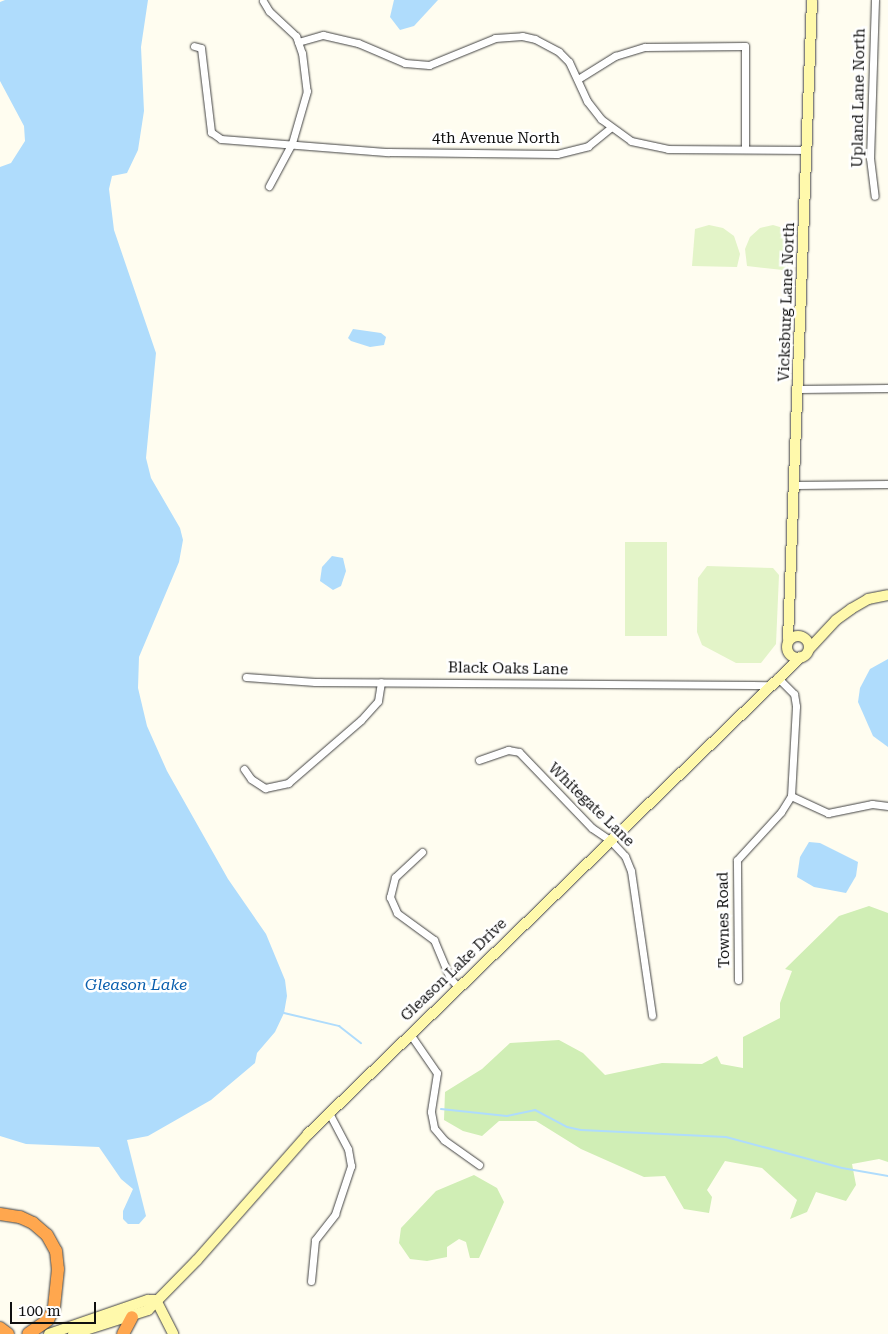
<!DOCTYPE html>
<html>
<head>
<meta charset="utf-8">
<style>
	body { margin:0 }
	#map { position:relative; width:888px; height:1334px; overflow:hidden; background:#fffdf0; font-family:"Roboto Serif",serif }
	div>[style] { position:absolute }
	[style*='--x'] { left:calc(var(--x)*1px); top:calc(var(--y)*1px); width:calc(var(--w)*1px); rotate:calc(var(--a)*1deg) }
	.green>* { inset:0; background:#d0eeb5 }
	.pitch>* { inset:0; background:#e3f4c8; transform-origin:0 0 }
	.water>* { inset:0; background:#afdcfc }
	.stream>* { height:2px; margin:-1px; padding:0 1px; transform-origin:1px; border-radius:1px; background:#afdcfc }
	.roads { filter:drop-shadow(0 0 1px #424242) drop-shadow(0 0 1px #424242) }
	.street>* { height:7px; margin:-3.5px; padding:0 3.5px; transform-origin:3.5px; border-radius:3.5px; background:#fff }
	.secondary>* { height:10px; margin:-5px; padding:0 5px; transform-origin:5px; border-radius:5px; background:#fff9ab }
	.secondary>.ring { margin:-5px; padding:0; box-sizing:content-box; background:none; border:10px solid #fff9ab; border-radius:50% }
	.highway>* { height:12px; margin:-6px; padding:0 6px; transform-origin:6px; border-radius:6px; background:#ffa74e }
	span { translate:-50% -50%; white-space:nowrap; text-align:center; line-height:1.15; -webkit-text-stroke:5px #fff; paint-order:stroke }
	.street-label { font-size:15px; color:#0f0f0f }
	.water-label { font-size:16px; color:#0a5fae; font-style:italic }
	.scale { position:absolute; left:10px; top:1302px; width:86px; height:22px; box-sizing:border-box; border:2px solid #0f0f0f; border-top:0; padding-left:6px; font-size:15px; line-height:18px; white-space:nowrap; color:#0f0f0f; -webkit-text-stroke:4px #fff; paint-order:stroke }
</style>
</head>
<body>
<div id="map">
	<div class="green">
		<i style="clip-path:polygon(869px 906px,888px 913px,888px 1162px,879px 1159px,852px 1164px,856px 1185px,846px 1201px,816px 1192px,807px 1212px,790px 1219px,797px 1200px,762px 1168px,725px 1161px,707px 1190px,712px 1197px,709px 1213px,684px 1209px,665px 1176px,644px 1177px,581px 1149px,536px 1121px,499px 1121px,482px 1136px,463px 1131px,444px 1120px,445px 1092px,482px 1069px,510px 1043px,559px 1040px,583px 1053px,605px 1075px,662px 1063px,702px 1064px,717px 1056px,721px 1064px,743px 1068px,743px 1037px,780px 1018px,780px 1003px,792px 971px,785px 969px,839px 916px)"></i>
		<i style="clip-path:polygon(474px 1175px,497px 1188px,504px 1202px,479px 1258px,470px 1258px,466px 1242px,459px 1239px,447px 1247px,447px 1257px,427px 1261px,410px 1259px,399px 1243px,401px 1228px,436px 1191px)"></i>
	</div>
	<div class="pitch">
		<i style="clip-path:polygon(709px 225px,723px 228px,734px 236px,740px 254px,737px 267px,692px 266px,695px 229px)"></i>
		<i style="clip-path:polygon(773px 225px,790px 230px,788px 266px,783px 270px,747px 266px,745px 249px,750px 237px,760px 228px)"></i>
		<i style="left:625px;top:542px;width:42px;height:94px"></i>
		<i style="clip-path:polygon(707px 566px,773px 568px,779px 575px,776px 644px,761px 663px,736px 663px,702px 645px,697px 632px,698px 578px)"></i>
	</div>
	<div class="water">
		<i style="clip-path:polygon(5px 0,148px 0,141px 47px,144px 111px,138px 150px,127px 173px,112px 176px,109px 189px,114px 230px,156px 353px,146px 458px,151px 478px,180px 528px,183px 540px,179px 562px,139px 657px,138px 688px,147px 726px,167px 771px,228px 879px,266px 934px,285px 980px,287px 996px,284px 1013px,275px 1032px,257px 1053px,255px 1063px,211px 1100px,148px 1136px,127px 1140px,146px 1216px,139px 1224px,128px 1224px,123px 1219px,123px 1211px,133px 1189px,121px 1179px,99px 1147px,26px 1144px,0 1136px,0 167px,11px 163px,25px 141px,24px 126px,0 81px,0 2px)"></i>
		<i style="clip-path:polygon(394px 0,438px 0,414px 26px,400px 30px,390px 17px)"></i>
		<i style="clip-path:polygon(353px 329px,381px 333px,386px 337px,384px 345px,370px 347px,351px 341px,348px 338px)"></i>
		<i style="clip-path:polygon(332px 556px,343px 558px,346px 571px,341px 586px,333px 590px,320px 581px,322px 567px)"></i>
		<i style="clip-path:polygon(888px 659px,888px 747px,873px 736px,858px 702px,860px 688px,870px 669px)"></i>
		<i style="clip-path:polygon(809px 842px,820px 843px,858px 862px,856px 876px,846px 893px,814px 887px,797px 877px,800px 857px)"></i>
	</div>
	<div class="stream">
		<i style="--x:284;--y:1013;--w:57;--a:13.3"></i>
		<i style="--x:339;--y:1026;--w:28;--a:38"></i>
		<i style="--x:441;--y:1109;--w:66;--a:6.1"></i>
		<i style="--x:507;--y:1116;--w:29;--a:-12"></i>
		<i style="--x:535;--y:1110;--w:36;--a:28"></i>
		<i style="--x:567;--y:1127;--w:14;--a:12"></i>
		<i style="--x:581;--y:1130;--w:145;--a:2.8"></i>
		<i style="--x:726;--y:1137;--w:120;--a:15"></i>
		<i style="--x:842;--y:1168;--w:47;--a:9.9"></i>
	</div>
	<div class="roads">
		<div class="street">
			<i style="--x:875;--y:0;--w:158;--a:91.8"></i>
			<i style="--x:870;--y:158;--w:38;--a:83"></i>
			<i style="--x:263;--y:1;--w:12;--a:59"></i>
			<i style="--x:269;--y:11;--w:37;--a:43"></i>
			<i style="--x:296;--y:36;--w:18;--a:71"></i>
			<i style="--x:302;--y:53;--w:38;--a:83"></i>
			<i style="--x:307;--y:91;--w:54;--a:106.1"></i>
			<i style="--x:292;--y:143;--w:49;--a:118.1"></i>
			<i style="--x:298;--y:42;--w:26;--a:-16"></i>
			<i style="--x:323;--y:35;--w:36;--a:13"></i>
			<i style="--x:358;--y:43;--w:51;--a:23.1"></i>
			<i style="--x:405;--y:63;--w:24;--a:5"></i>
			<i style="--x:429;--y:65;--w:71;--a:-22.2"></i>
			<i style="--x:495;--y:38;--w:27;--a:-4"></i>
			<i style="--x:522;--y:36;--w:13;--a:13"></i>
			<i style="--x:535;--y:39;--w:27;--a:28"></i>
			<i style="--x:559;--y:52;--w:14;--a:45"></i>
			<i style="--x:569;--y:62;--w:43;--a:65.2"></i>
			<i style="--x:587;--y:101;--w:23;--a:52"></i>
			<i style="--x:601;--y:119;--w:37;--a:36"></i>
			<i style="--x:631;--y:141;--w:38;--a:12"></i>
			<i style="--x:668;--y:149;--w:139;--a:0.4"></i>
			<i style="--x:194;--y:46;--w:7;--a:16"></i>
			<i style="--x:201;--y:48;--w:85;--a:83.2"></i>
			<i style="--x:211;--y:132;--w:12;--a:35"></i>
			<i style="--x:221;--y:139;--w:168;--a:4.5"></i>
			<i style="--x:388;--y:152;--w:169;--a:0.7"></i>
			<i style="--x:557;--y:154;--w:32;--a:-14"></i>
			<i style="--x:588;--y:146;--w:28;--a:-39"></i>
			<i style="--x:578;--y:79;--w:44;--a:-31.9"></i>
			<i style="--x:615;--y:56;--w:31;--a:-17"></i>
			<i style="--x:645;--y:47;--w:100;--a:-0.6"></i>
			<i style="--x:745;--y:46;--w:103;--a:90"></i>
			<i style="--x:799;--y:389;--w:89;--a:-0.6"></i>
			<i style="--x:796;--y:485;--w:92;--a:-0.6"></i>
			<i style="--x:246;--y:677;--w:69;--a:4.1"></i>
			<i style="--x:315;--y:682;--w:455;--a:0.4"></i>
			<i style="--x:479;--y:760;--w:31;--a:-19"></i>
			<i style="--x:508;--y:750;--w:11;--a:10"></i>
			<i style="--x:519;--y:752;--w:105;--a:46.2"></i>
			<i style="--x:592;--y:828;--w:22;--a:34"></i>
			<i style="--x:610;--y:840;--w:22;--a:47"></i>
			<i style="--x:625;--y:856;--w:16;--a:68"></i>
			<i style="--x:631;--y:871;--w:146;--a:81.7"></i>
			<i style="--x:244;--y:769;--w:12;--a:55"></i>
			<i style="--x:251;--y:779;--w:17;--a:33"></i>
			<i style="--x:265;--y:788;--w:24;--a:-12"></i>
			<i style="--x:288;--y:783;--w:96;--a:-40.8"></i>
			<i style="--x:361;--y:720;--w:25;--a:-48"></i>
			<i style="--x:378;--y:701;--w:19;--a:-81"></i>
			<i style="--x:791;--y:796;--w:41;--a:24.7"></i>
			<i style="--x:828;--y:813;--w:45;--a:-11.6"></i>
			<i style="--x:872;--y:804;--w:16;--a:7"></i>
			<i style="--x:422;--y:852;--w:37;--a:137"></i>
			<i style="--x:395;--y:877;--w:21;--a:104"></i>
			<i style="--x:390;--y:897;--w:17;--a:66"></i>
			<i style="--x:397;--y:913;--w:46;--a:36.1"></i>
			<i style="--x:434;--y:940;--w:41;--a:67.2"></i>
			<i style="--x:450;--y:978;--w:12;--a:48"></i>
			<i style="--x:738;--y:980;--w:120;--a:-90.5"></i>
			<i style="--x:737;--y:860;--w:65;--a:-47.5"></i>
			<i style="--x:781;--y:812;--w:19;--a:-58"></i>
			<i style="--x:791;--y:796;--w:90;--a:-86.8"></i>
			<i style="--x:796;--y:706;--w:12;--a:-99"></i>
			<i style="--x:794;--y:694;--w:24;--a:-135"></i>
			<i style="--x:410;--y:1034;--w:47;--a:55.3"></i>
			<i style="--x:437;--y:1073;--w:39;--a:99"></i>
			<i style="--x:431;--y:1112;--w:16;--a:79"></i>
			<i style="--x:434;--y:1128;--w:16;--a:50"></i>
			<i style="--x:444;--y:1140;--w:43;--a:35.5"></i>
			<i style="--x:311;--y:1281;--w:41;--a:-84.4"></i>
			<i style="--x:315;--y:1240;--w:33;--a:-52"></i>
			<i style="--x:335;--y:1214;--w:51;--a:-71.6"></i>
			<i style="--x:351;--y:1166;--w:17;--a:-100"></i>
			<i style="--x:348;--y:1149;--w:41;--a:-117.8"></i>
		</div>
		<div class="secondary">
			<i class="ring" style="left:787px;top:636px;width:12px;height:12px"></i>
			<i style="--x:788;--y:639;--w:639;--a:-87.85"></i>
			<i style="--x:810;--y:648;--w:38;--a:-47"></i>
			<i style="--x:836;--y:620;--w:19;--a:-36"></i>
			<i style="--x:851;--y:609;--w:20;--a:-30"></i>
			<i style="--x:868;--y:599;--w:20;--a:-11"></i>
			<i style="--x:156;--y:1300;--w:38;--a:63"></i>
			<i style="--x:49;--y:1334;--w:105;--a:-19"></i>
			<i style="--x:148;--y:1300;--w:8;--a:0"></i>
			<i style="--x:73;--y:1334;--w:79;--a:-17.7"></i>
			<i style="--x:148;--y:1310;--w:70;--a:-45.6"></i>
			<i style="--x:197;--y:1260;--w:168;--a:-48.6"></i>
			<i style="--x:308;--y:1134;--w:686;--a:-44.06"></i>
		</div>
		<div class="highway">
			<i style="--x:0;--y:1214;--w:20;--a:9"></i>
			<i style="--x:20;--y:1217;--w:14;--a:25"></i>
			<i style="--x:33;--y:1223;--w:18;--a:41"></i>
			<i style="--x:47;--y:1235;--w:18;--a:61"></i>
			<i style="--x:56;--y:1251;--w:18;--a:84"></i>
			<i style="--x:58;--y:1269;--w:39;--a:96"></i>
			<i style="--x:54;--y:1308;--w:13;--a:117"></i>
			<i style="--x:48;--y:1320;--w:24;--a:145"></i>
			<i style="--x:0;--y:1328;--w:10;--a:37"></i>
			<i style="--x:123;--y:1334;--w:19;--a:-62"></i>
		</div>
	</div>
	<div class="street-label">
		<span style="left:859px;top:98px;rotate:-89deg">Upland Lane North</span>
		<span style="left:496px;top:139px">4th Avenue North</span>
		<span style="left:787px;top:302px;rotate:-88deg">Vicksburg Lane North</span>
		<span style="left:508px;top:669px;rotate:1deg">Black Oaks Lane</span>
		<span style="left:591px;top:805px;rotate:44deg">Whitegate Lane</span>
		<span style="left:724px;top:920px;rotate:-91deg">Townes Road</span>
		<span style="left:454px;top:970px;rotate:-44deg">Gleason Lake Drive</span>
	</div>
	<div class="water-label">
		<span style="left:136px;top:985px">Gleason Lake</span>
	</div>
	<div class="scale">100 m</div>
</div>
</body>
</html>
